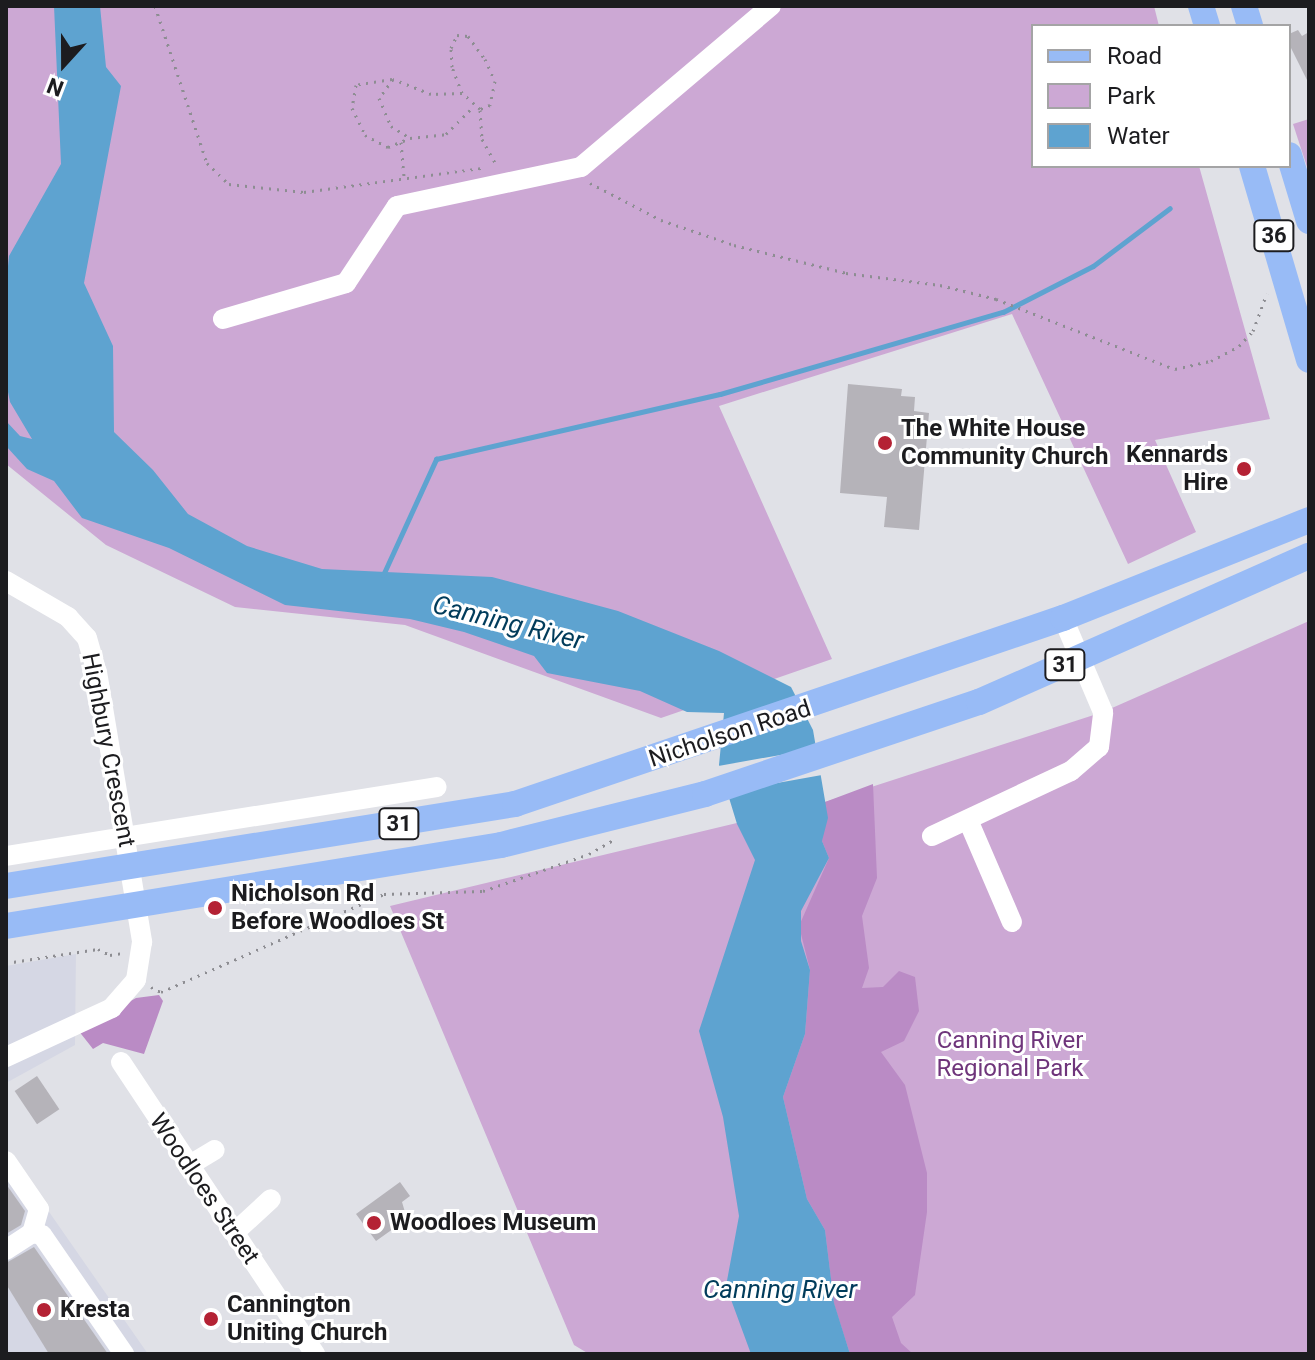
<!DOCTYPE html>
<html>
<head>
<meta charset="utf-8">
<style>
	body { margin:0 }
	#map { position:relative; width:1315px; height:1360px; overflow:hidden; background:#e0e1e7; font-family:Roboto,sans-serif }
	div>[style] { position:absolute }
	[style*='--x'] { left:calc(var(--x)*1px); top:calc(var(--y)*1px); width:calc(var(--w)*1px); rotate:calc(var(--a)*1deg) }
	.built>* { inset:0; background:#d5d7e4 }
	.green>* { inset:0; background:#cca8d4 }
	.forest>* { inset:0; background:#ba8bc5 }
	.water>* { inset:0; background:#5ea3d0 }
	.pier>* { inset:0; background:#e0e1e7; transform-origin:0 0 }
	.stream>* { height:5px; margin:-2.5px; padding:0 2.5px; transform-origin:2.5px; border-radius:2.5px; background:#5ea3d0 }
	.building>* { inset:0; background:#b5b3b9; transform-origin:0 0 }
	.path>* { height:3px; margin-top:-1.5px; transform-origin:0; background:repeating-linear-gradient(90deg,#8d8d92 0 2px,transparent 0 8px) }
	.minor>* { height:20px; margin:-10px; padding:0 10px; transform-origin:10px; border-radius:10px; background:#fff }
	.major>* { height:26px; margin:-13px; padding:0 13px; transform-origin:13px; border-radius:13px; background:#98bbf6 }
	.dots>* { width:22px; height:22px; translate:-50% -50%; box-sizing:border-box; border:4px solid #fff; border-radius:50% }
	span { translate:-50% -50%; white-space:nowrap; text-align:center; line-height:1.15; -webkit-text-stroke:6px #fff; paint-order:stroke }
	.shield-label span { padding:2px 6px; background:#fff; border:2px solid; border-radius:6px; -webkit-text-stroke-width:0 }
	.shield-label { font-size:22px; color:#1c1c1f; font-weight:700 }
	.poi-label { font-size:24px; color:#1c1c1f; font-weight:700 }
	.left { translate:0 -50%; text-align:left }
	.right { translate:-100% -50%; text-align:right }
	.street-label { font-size:24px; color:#1c1c1f }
	.park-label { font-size:24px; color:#6f357b }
	.water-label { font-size:26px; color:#013c5b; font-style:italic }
	.frame { position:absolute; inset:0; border:8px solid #1c1c1f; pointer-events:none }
	.legend { position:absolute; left:1031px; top:24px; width:260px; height:144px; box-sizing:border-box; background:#fff; border:2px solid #a4a4a5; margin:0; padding:10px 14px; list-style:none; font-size:24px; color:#1c1c1f }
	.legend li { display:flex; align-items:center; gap:16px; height:40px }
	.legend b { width:40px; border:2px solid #a4a4a5 }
	.north { position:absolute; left:24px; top:24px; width:80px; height:80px; -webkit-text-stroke:6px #fff; paint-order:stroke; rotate:201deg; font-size:22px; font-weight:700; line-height:32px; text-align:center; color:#1c1c1f }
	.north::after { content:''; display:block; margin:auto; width:28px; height:36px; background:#1c1c1f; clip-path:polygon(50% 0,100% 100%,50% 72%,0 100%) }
</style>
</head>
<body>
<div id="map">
	<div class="built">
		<i style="clip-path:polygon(76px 954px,75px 1045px,6px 1083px,6px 966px)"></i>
		<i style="clip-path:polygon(6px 1150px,148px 1354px,6px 1354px)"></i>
	</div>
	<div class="green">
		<i style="clip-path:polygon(6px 6px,1154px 6px,1159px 26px,1033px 26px,1033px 166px,1199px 166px,1270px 419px,1155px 440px,1196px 532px,1128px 564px,1012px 314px,719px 406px,832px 659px,661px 718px,405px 625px,235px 607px,106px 545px,6px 464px)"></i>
		<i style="clip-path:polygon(1309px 119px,1309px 173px,1293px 124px)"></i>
		<i style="clip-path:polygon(1309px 621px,1309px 1354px,589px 1354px,574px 1345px,390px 906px,825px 802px,1103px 712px)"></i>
	</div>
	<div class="forest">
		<i style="clip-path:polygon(873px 784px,877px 878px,862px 916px,869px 968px,862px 988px,883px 987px,899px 971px,915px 977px,919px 1011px,904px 1041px,881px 1052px,905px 1085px,927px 1173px,927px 1212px,915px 1295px,892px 1317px,901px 1343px,913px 1354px,850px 1354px,834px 1304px,825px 1230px,807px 1199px,783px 1097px,805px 1034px,810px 970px,799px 926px,829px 858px,822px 841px,825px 802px)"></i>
		<i style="clip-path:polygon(159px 995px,163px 1001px,144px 1054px,103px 1043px,93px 1049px,78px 1030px,136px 998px)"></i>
	</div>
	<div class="water">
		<i style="clip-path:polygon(54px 6px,100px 6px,106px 67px,121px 86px,84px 283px,113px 346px,114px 432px,153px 470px,188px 514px,247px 546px,322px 569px,492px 577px,618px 611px,719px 651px,791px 687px,813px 730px,828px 818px,822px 841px,829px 858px,801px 911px,801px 941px,810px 970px,805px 1034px,783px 1097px,807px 1199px,825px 1230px,834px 1303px,850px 1354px,751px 1354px,726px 1286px,739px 1216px,723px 1117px,699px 1031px,755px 860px,737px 824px,719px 765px,724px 713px,687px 712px,640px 691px,547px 673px,534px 656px,464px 632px,410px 619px,285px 605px,169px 548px,82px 518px,54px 481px,27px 469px,6px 446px,6px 421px,20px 436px,32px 439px,10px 402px,6px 382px,6px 286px,9px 256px,61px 164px)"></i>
	</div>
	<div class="pier">
		<i style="left:820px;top:748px;width:27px;height:106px;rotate:80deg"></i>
	</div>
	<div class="stream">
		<i style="--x:383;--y:575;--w:128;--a:-65.4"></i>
		<i style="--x:436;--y:459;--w:291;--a:-12.9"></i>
		<i style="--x:720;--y:394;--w:295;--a:-16.2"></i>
		<i style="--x:1003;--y:312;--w:101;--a:-27.1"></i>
		<i style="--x:1093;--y:266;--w:96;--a:-37"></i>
	</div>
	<div class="building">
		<i style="clip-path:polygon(1298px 30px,1302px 36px,1309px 32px,1309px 84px,1289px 44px,1289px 34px)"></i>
		<i style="clip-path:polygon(848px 384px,902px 389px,901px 396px,915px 397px,914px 411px,929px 413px,919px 530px,884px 527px,887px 497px,840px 493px)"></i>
		<i style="left:37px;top:1076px;width:40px;height:27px;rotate:56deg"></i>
		<i style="clip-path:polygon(400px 1182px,410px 1196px,402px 1202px,407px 1219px,376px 1241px,356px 1214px)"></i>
		<i style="clip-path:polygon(6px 1184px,25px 1211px,21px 1225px,6px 1234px)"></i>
		<i style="clip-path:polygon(34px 1247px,108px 1354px,49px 1354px,6px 1284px,6px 1263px)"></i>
	</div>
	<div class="path">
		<i style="--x:155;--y:6;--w:165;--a:71.7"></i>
		<i style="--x:207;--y:163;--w:30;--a:44"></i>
		<i style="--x:229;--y:184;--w:75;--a:6.1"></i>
		<i style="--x:304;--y:192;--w:180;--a:-7.7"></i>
		<i style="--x:457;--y:35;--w:11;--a:5"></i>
		<i style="--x:468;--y:36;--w:29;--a:54"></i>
		<i style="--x:485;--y:59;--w:24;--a:66"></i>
		<i style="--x:495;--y:81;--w:25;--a:102"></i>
		<i style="--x:490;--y:105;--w:11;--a:158"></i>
		<i style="--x:480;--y:109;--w:24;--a:-138"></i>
		<i style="--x:462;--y:93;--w:28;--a:-111"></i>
		<i style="--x:452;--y:67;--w:19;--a:-93"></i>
		<i style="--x:451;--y:48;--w:14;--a:-65"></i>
		<i style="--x:392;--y:79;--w:36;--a:171"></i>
		<i style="--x:356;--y:85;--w:23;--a:100"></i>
		<i style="--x:352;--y:108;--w:30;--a:64"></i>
		<i style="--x:365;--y:135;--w:26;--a:28"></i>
		<i style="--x:388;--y:147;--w:24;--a:-22"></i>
		<i style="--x:462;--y:93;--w:31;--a:178"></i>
		<i style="--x:431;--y:94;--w:41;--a:-158.5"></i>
		<i style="--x:393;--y:79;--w:24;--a:126"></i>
		<i style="--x:379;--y:98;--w:30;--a:67"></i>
		<i style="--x:391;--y:126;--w:22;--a:32"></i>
		<i style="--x:410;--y:138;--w:36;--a:-6"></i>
		<i style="--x:446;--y:134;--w:40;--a:-45"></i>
		<i style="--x:480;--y:110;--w:29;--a:86"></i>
		<i style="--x:482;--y:139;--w:31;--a:61"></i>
		<i style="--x:401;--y:142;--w:36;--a:85"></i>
		<i style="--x:590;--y:183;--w:80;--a:27.5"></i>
		<i style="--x:661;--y:220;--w:77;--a:18.9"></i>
		<i style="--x:734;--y:245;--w:115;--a:14"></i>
		<i style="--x:846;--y:273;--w:95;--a:7.3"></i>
		<i style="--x:940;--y:285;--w:58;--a:14"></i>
		<i style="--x:996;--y:299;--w:192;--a:21.4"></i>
		<i style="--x:1175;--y:369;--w:37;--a:-13"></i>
		<i style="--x:1211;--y:361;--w:32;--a:-28"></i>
		<i style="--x:1239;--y:346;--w:21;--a:-47"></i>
		<i style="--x:1253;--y:331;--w:40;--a:-69.8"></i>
		<i style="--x:6;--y:963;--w:93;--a:-8.7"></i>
		<i style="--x:98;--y:949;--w:13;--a:27"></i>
		<i style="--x:110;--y:955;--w:12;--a:-9"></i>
		<i style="--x:151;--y:987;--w:11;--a:27"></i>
		<i style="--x:161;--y:992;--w:244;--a:-23.7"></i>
		<i style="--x:384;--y:894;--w:99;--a:-1.7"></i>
		<i style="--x:483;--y:891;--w:112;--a:-19.2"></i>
		<i style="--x:589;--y:854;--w:30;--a:-30"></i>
	</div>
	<div class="minor">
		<i style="--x:223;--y:319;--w:128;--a:-16.3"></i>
		<i style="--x:346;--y:283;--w:92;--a:-56.5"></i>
		<i style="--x:397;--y:206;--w:188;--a:-12"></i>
		<i style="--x:581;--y:167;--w:249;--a:-40.3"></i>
		<i style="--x:6;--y:581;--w:72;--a:30.1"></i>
		<i style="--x:68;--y:617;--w:28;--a:48"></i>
		<i style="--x:87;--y:638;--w:35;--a:74"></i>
		<i style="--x:97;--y:672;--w:274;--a:80.5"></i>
		<i style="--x:142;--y:942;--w:38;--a:99"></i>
		<i style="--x:136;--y:980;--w:37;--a:131"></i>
		<i style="--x:112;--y:1008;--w:117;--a:155.2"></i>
		<i style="--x:968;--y:820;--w:111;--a:66.7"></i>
		<i style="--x:932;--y:836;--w:153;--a:-25.1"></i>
		<i style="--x:1071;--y:771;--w:37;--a:-41"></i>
		<i style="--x:1099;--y:747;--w:35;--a:-83"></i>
		<i style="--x:1103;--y:712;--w:102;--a:-113.1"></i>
		<i style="--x:6;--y:856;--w:436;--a:-9.1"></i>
		<i style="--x:121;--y:1062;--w:351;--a:56.4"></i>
		<i style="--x:6;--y:1161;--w:58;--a:55.5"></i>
		<i style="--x:39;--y:1209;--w:25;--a:106"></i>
		<i style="--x:32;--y:1233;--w:31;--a:147"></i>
		<i style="--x:188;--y:1166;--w:31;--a:-31"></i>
		<i style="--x:32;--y:1233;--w:10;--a:11"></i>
		<i style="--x:42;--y:1235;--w:145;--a:55.4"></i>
		<i style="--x:234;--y:1233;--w:50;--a:-42.6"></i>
	</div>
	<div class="major">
		<i style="--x:1201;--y:6;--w:21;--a:73"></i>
		<i style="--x:1244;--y:6;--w:21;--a:73"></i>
		<i style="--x:1289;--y:155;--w:69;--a:73.1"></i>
		<i style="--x:1252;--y:166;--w:202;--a:73.6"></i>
		<i style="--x:6;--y:886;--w:516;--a:-9.15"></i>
		<i style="--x:515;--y:804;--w:579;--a:-18.75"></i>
		<i style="--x:1063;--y:618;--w:265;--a:-21.7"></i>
		<i style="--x:6;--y:926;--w:502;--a:-9.29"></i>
		<i style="--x:501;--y:845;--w:210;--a:-14"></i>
		<i style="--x:705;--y:794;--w:289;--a:-18.6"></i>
		<i style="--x:979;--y:702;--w:361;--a:-23.9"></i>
	</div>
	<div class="dots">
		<i style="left:885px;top:443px;background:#b42234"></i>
		<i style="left:1244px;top:469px;background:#b42234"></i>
		<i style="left:215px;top:908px;background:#b42234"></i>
		<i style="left:374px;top:1223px;background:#b42234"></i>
		<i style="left:44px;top:1310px;background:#b42234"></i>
		<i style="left:211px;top:1319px;background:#b42234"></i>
	</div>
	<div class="shield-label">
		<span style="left:1274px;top:236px">36</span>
		<span style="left:1065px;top:665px">31</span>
		<span style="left:399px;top:824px">31</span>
	</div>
	<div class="poi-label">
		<span class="left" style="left:901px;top:443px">The White House<br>Community Church</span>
		<span class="right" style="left:1228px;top:469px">Kennards<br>Hire</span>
		<span class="left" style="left:231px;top:908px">Nicholson Rd<br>Before Woodloes St</span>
		<span class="left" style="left:390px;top:1223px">Woodloes Museum</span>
		<span class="left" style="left:227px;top:1319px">Cannington<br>Uniting Church</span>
		<span class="left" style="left:60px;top:1310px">Kresta</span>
	</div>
	<div class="street-label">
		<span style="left:730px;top:734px;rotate:-18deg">Nicholson Road</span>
		<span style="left:108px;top:750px;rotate:79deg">Highbury Crescent</span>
		<span style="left:204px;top:1189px;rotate:56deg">Woodloes Street</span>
	</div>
	<div class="park-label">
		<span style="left:1010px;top:1055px">Canning River<br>Regional Park</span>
	</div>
	<div class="water-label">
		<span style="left:508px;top:623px;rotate:14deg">Canning River</span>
		<span style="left:780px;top:1290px">Canning River</span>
	</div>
	<div class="frame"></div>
	<ul class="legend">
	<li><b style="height:10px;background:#98bbf6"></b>Road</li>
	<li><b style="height:22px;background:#cca8d4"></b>Park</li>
	<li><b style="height:22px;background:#5ea3d0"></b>Water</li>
	</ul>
	<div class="north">N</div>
</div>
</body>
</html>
